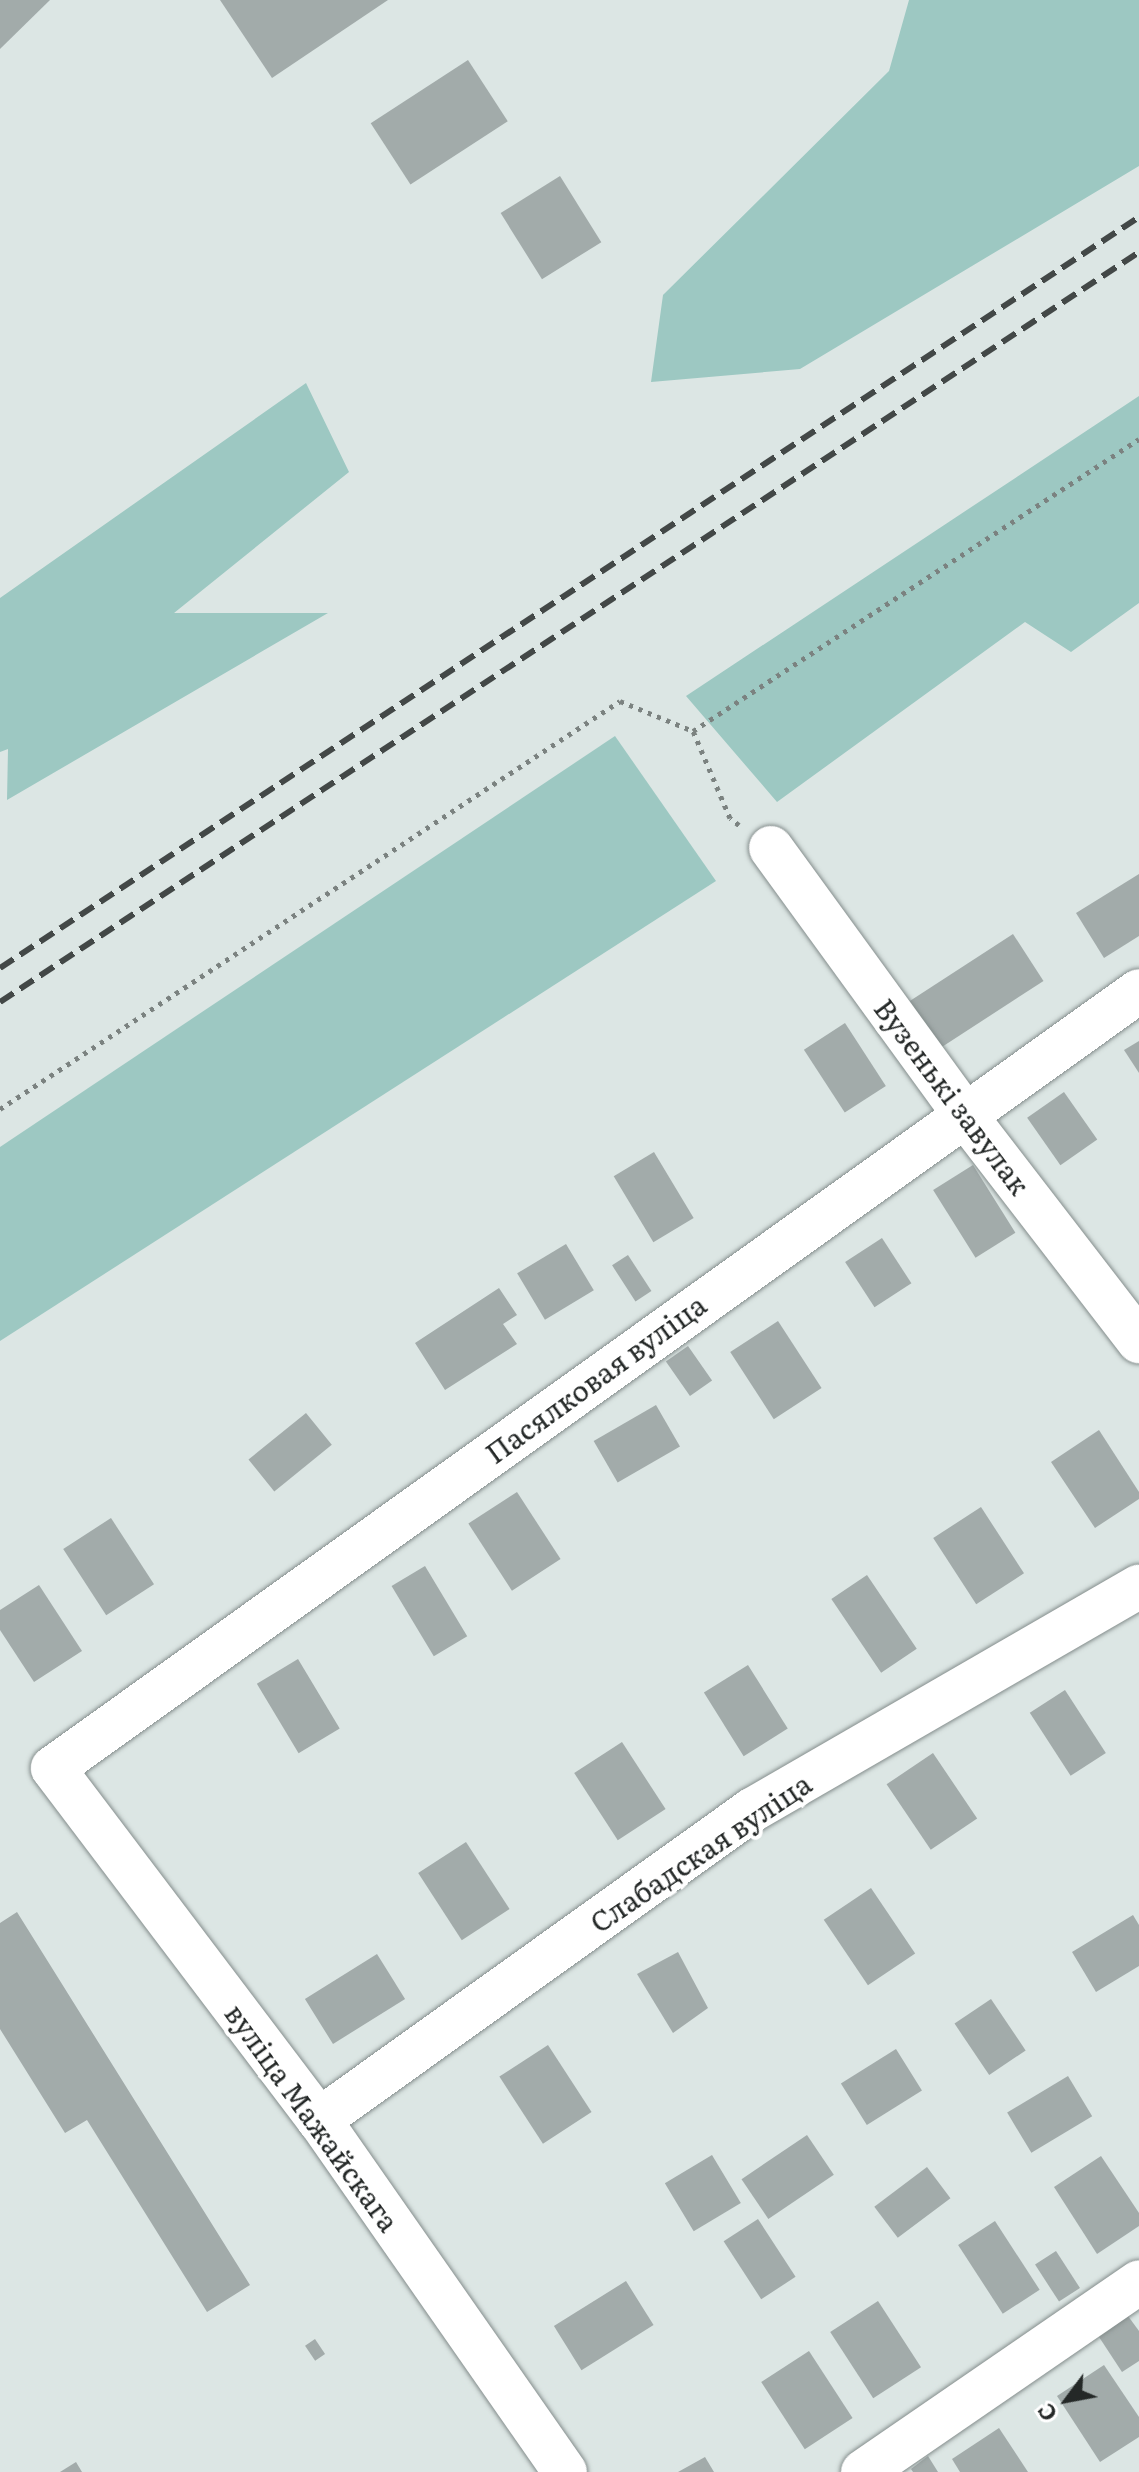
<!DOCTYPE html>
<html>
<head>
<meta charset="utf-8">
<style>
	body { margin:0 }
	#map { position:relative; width:1139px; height:2472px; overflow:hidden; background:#dce6e4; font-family:Literata,serif }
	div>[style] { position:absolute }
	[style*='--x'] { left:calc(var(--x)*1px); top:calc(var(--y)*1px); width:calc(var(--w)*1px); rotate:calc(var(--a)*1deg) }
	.green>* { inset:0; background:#9dc8c2 }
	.building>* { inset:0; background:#a2abaa; transform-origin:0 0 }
	.path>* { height:5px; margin-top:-2.5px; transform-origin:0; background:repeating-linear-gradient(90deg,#7b8280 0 4px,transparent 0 10px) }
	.roads { filter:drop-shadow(0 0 2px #848d8c) drop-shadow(0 0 2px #848d8c) }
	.minor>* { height:44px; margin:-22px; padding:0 22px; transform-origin:22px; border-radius:22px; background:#fff }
	.rail>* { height:6px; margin-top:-3px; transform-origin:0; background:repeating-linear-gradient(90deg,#434847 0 16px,transparent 0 24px) }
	span { translate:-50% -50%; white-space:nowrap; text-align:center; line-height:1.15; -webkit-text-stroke:8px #fff; paint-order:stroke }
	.street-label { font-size:28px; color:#242827 }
	.north { position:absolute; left:1027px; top:2360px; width:80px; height:80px; -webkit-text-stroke:6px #fff; paint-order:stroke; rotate:238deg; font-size:22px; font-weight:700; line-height:32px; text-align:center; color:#242827 }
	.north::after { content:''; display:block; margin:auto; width:28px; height:36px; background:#242827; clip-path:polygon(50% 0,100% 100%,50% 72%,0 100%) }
</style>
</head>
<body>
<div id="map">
	<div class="green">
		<i style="clip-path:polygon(909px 0,1139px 0,1139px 166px,800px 369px,651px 382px,663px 295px,889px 71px)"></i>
		<i style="clip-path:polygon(306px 383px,349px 472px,174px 613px,328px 613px,7px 800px,8px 749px,0 752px,0 598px)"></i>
		<i style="clip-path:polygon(1139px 396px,1139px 603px,1071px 652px,1025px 622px,777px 802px,686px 696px)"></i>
		<i style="clip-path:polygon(615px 736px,716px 881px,0 1341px,0 1147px)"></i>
	</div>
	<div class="building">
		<i style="clip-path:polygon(0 0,50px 0,0 49px)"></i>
		<i style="clip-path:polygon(220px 0,388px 0,272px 78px)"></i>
		<i style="left:468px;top:60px;width:73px;height:116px;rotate:57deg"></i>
		<i style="left:560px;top:176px;width:78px;height:70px;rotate:58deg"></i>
		<i style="clip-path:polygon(1139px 874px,1139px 936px,1104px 958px,1076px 913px)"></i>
		<i style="left:1013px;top:934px;width:56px;height:123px;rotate:57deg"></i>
		<i style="left:845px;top:1023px;width:75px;height:49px;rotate:57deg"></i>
		<i style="clip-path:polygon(1139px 1041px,1139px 1073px,1124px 1050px)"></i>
		<i style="left:1064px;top:1092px;width:58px;height:45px;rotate:55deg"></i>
		<i style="left:654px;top:1152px;width:77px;height:47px;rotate:59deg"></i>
		<i style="left:973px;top:1165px;width:80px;height:47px;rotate:58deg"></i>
		<i style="left:882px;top:1238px;width:54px;height:44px;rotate:57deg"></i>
		<i style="left:566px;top:1244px;width:54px;height:57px;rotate:59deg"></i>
		<i style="left:628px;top:1255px;width:43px;height:19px;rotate:57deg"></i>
		<i style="clip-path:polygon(499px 1288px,517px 1315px,503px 1324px,517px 1344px,445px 1390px,415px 1343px)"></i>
		<i style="left:778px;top:1321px;width:80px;height:57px;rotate:57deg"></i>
		<i style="left:688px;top:1346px;width:42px;height:27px;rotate:55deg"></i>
		<i style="left:656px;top:1405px;width:48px;height:72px;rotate:60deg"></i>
		<i style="left:306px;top:1413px;width:41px;height:74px;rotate:51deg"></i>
		<i style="clip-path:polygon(1099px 1430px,1139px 1492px,1139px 1499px,1095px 1528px,1051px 1462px)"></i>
		<i style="left:517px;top:1492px;width:80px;height:58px;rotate:57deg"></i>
		<i style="left:981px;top:1507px;width:79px;height:57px;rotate:57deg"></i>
		<i style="left:111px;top:1518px;width:79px;height:57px;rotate:57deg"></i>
		<i style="left:425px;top:1566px;width:82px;height:39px;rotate:59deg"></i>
		<i style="left:867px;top:1575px;width:89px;height:43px;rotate:56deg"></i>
		<i style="clip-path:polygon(39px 1585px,82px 1651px,34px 1682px,0 1630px,0 1610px)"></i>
		<i style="left:298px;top:1659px;width:81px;height:48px;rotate:59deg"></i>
		<i style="left:748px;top:1665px;width:75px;height:52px;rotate:58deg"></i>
		<i style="left:1065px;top:1690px;width:75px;height:42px;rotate:57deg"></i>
		<i style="left:622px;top:1742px;width:80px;height:57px;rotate:57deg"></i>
		<i style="left:933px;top:1753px;width:79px;height:56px;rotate:56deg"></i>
		<i style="left:466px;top:1842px;width:80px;height:57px;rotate:57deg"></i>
		<i style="left:871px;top:1888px;width:79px;height:57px;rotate:56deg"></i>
		<i style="clip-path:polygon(17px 1912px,250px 2285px,207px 2312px,87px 2120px,65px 2133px,0 2029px,0 1923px)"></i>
		<i style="clip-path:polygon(1133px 1915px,1139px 1925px,1139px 1966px,1096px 1992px,1072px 1952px)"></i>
		<i style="clip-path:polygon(678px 1952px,708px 2008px,673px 2033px,637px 1974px)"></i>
		<i style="left:377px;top:1954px;width:53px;height:85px;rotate:58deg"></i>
		<i style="left:991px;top:1999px;width:62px;height:44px;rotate:56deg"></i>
		<i style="left:548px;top:2045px;width:80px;height:58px;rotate:57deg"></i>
		<i style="left:896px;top:2049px;width:49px;height:65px;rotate:58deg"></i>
		<i style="left:1068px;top:2076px;width:47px;height:71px;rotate:59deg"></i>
		<i style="left:807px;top:2135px;width:48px;height:79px;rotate:56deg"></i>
		<i style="left:712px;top:2155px;width:56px;height:55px;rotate:59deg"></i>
		<i style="clip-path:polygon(1101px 2156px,1139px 2213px,1139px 2226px,1097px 2254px,1054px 2187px)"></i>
		<i style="left:927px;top:2167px;width:39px;height:66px;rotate:53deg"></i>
		<i style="left:758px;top:2219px;width:69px;height:41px;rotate:57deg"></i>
		<i style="left:995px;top:2221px;width:82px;height:44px;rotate:57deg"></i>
		<i style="left:1056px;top:2251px;width:44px;height:25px;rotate:57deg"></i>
		<i style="left:626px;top:2281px;width:52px;height:85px;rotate:58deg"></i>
		<i style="left:878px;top:2301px;width:79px;height:57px;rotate:57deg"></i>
		<i style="clip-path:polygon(1128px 2316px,1139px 2331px,1139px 2361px,1122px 2372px,1099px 2337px)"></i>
		<i style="left:315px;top:2339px;width:18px;height:12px;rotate:56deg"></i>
		<i style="left:809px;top:2351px;width:80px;height:57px;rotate:57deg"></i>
		<i style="clip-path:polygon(1104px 2365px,1139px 2417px,1139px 2437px,1100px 2462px,1057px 2396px)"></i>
		<i style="clip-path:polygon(999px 2428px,1028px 2472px,960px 2472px,952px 2459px)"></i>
		<i style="clip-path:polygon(928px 2456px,938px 2472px,913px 2472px,911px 2469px)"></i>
		<i style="clip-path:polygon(705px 2457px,714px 2472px,678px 2472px)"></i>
		<i style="clip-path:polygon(76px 2462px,82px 2472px,60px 2472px)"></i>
	</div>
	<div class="path">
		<i style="--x:739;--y:825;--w:11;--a:-142"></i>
		<i style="--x:730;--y:818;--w:95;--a:-113"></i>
		<i style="--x:693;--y:731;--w:533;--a:-33.21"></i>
		<i style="--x:0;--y:1109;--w:742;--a:-33.35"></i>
		<i style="--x:620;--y:701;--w:79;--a:22.3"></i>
	</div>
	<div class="roads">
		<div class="minor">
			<i style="--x:771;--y:848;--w:329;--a:54"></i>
			<i style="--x:964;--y:1114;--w:287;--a:52.4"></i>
			<i style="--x:319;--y:2120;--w:533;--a:-35.6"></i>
			<i style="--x:752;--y:1810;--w:447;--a:-30"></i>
			<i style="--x:565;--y:2472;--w:429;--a:-124.9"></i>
			<i style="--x:319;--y:2120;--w:441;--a:-127.1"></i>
			<i style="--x:53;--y:1768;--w:1335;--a:-35.58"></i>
			<i style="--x:863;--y:2472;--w:335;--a:-34.5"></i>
		</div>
	</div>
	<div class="rail">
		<i style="--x:0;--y:968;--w:1364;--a:-33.4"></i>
		<i style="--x:0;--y:1002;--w:1364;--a:-33.36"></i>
	</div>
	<div class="street-label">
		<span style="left:953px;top:1096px;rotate:53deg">Вузенькі завулак</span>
		<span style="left:595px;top:1378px;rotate:-36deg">Пасялковая вуліца</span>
		<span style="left:700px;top:1852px;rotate:-34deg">Слабадская вуліца</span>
		<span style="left:313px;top:2117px;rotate:54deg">вуліца Мажайскага</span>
	</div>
	<div class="north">С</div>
</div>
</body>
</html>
